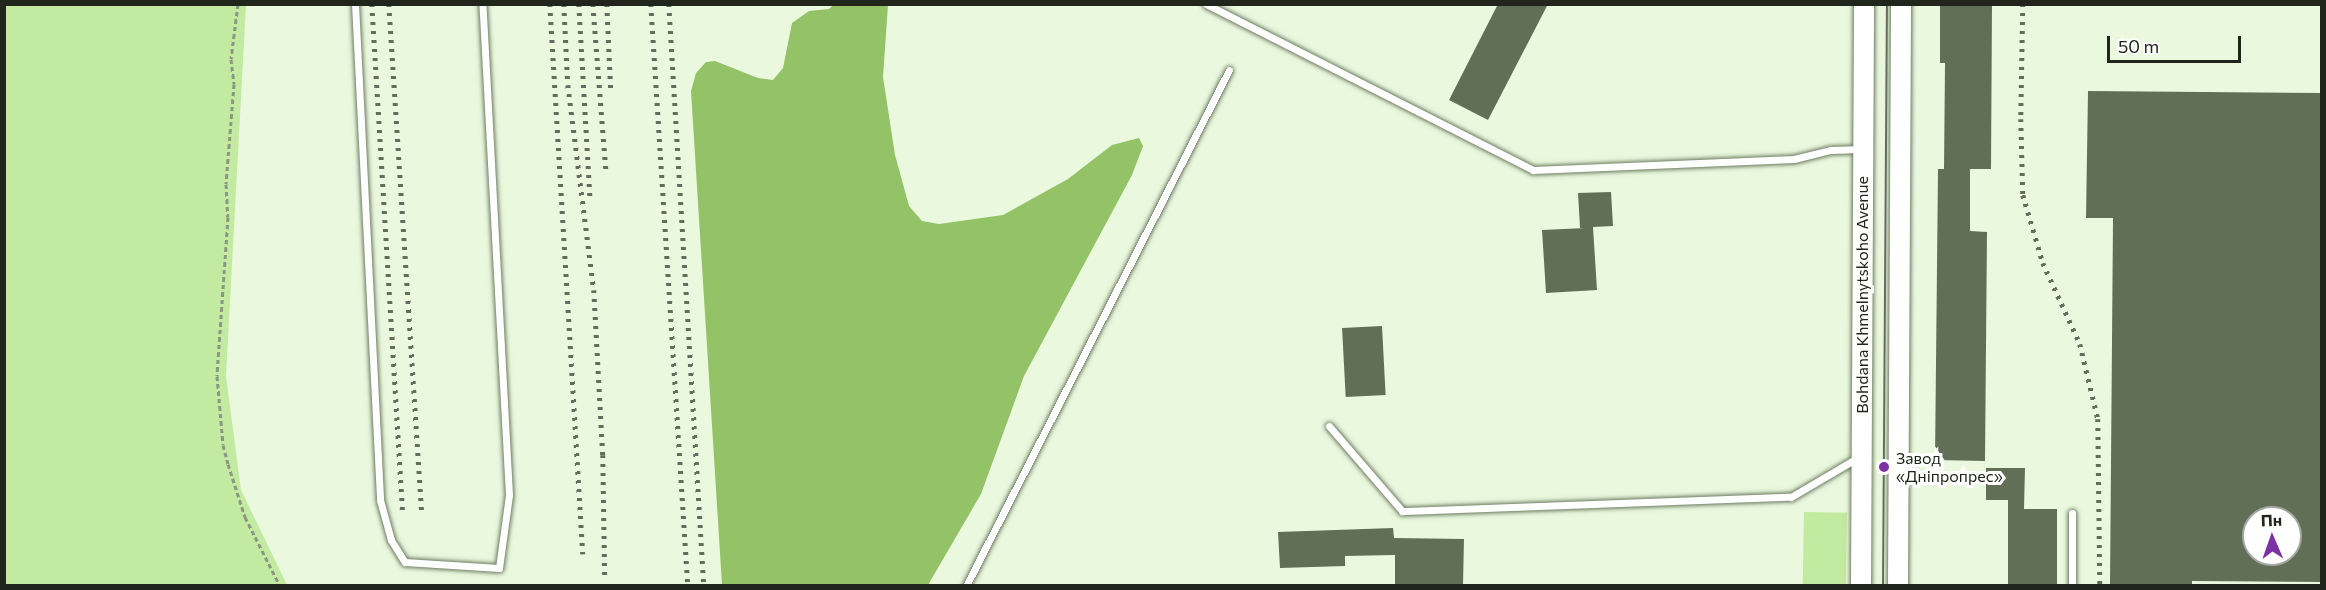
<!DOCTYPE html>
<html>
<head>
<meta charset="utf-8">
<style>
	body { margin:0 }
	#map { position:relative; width:2326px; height:590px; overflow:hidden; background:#eaf9de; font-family:Commissioner,sans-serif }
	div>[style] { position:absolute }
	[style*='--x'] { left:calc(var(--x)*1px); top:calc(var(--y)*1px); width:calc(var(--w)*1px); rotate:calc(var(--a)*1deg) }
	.green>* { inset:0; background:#c3eaa1; transform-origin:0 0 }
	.forest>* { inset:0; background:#93c267 }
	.building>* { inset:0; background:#626f57; transform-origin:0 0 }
	.path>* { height:3px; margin-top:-1.5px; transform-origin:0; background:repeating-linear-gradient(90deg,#8b9683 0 4.5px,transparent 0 7.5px) }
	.roads { filter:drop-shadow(0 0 2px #6e7c63) drop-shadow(0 0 2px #6e7c63) }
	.lane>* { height:7px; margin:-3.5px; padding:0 3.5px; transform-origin:3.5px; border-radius:3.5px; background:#fff }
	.secondary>* { height:20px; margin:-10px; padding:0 10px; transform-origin:10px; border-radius:10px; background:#fff }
	.tram>* { height:1.5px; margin:-0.75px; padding:0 0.75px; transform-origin:0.75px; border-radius:0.75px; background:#646d5d }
	.rail>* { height:4.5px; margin-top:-2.25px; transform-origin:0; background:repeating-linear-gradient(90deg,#646d5d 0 3px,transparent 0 9px) }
	.dots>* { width:16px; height:16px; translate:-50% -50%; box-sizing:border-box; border:3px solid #fff; border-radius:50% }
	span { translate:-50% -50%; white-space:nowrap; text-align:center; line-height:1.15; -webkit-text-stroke:6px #fff; paint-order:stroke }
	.street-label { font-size:16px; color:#20261c }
	.poi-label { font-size:16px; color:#20261c }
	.left { translate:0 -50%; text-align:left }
	.frame { position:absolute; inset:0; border:6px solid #20261c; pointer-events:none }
	.north { position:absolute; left:2242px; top:506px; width:60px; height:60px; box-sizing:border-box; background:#fff; border:2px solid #a6a8a4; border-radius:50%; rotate:358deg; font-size:16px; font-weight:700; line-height:24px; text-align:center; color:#20261c }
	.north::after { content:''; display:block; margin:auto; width:21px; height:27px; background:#7c32a4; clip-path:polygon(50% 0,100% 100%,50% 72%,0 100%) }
	.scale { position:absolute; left:2107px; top:36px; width:134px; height:27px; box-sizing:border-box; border:3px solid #20261c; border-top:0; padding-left:8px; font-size:18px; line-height:21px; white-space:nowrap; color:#20261c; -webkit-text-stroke:4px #fff; paint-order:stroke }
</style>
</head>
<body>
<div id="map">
	<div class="green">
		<i style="clip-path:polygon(4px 5px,246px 5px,226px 376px,241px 490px,287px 585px,5px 585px)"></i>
		<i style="left:1804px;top:512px;width:43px;height:73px;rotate:1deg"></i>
	</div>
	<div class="forest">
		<i style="clip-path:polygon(834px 4px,888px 5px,883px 77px,895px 155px,909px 206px,922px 221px,939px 224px,1003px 215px,1068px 179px,1112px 145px,1139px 138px,1143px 146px,1132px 175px,1024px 376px,981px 494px,928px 585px,722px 585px,691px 91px,696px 73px,706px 62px,715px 61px,758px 78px,773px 80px,783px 68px,792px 23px,809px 11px,829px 9px)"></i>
	</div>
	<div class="building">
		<i style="clip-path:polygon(1498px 4px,1548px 4px,1488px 120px,1449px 100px)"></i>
		<i style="clip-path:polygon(1940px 4px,1992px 4px,1991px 169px,1970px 169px,1970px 231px,1987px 232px,1985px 461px,1935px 460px,1938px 169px,1944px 169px,1945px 63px,1940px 63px)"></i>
		<i style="clip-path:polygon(evenodd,2088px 91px,2322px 93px,2322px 582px,2192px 581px,2192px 585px,2110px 585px,2113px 218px,2086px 218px,2088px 91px,2254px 518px,2290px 518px,2290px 554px,2254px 554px,2254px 518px)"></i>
		<i style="clip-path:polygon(1611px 192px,1613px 226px,1593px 227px,1597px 290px,1546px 293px,1542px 230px,1586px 228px,1580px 228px,1578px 193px)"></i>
		<i style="left:1382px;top:326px;width:69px;height:40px;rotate:87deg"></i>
		<i style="clip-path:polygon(1986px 468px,2025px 468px,2024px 509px,2057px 509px,2057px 585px,2008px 585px,2008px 500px,1986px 500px)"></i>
		<i style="clip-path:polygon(1393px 528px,1394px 538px,1464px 539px,1463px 585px,1395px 585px,1395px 555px,1345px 556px,1345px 566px,1280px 568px,1278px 532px)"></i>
	</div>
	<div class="path">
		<i style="--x:238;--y:4;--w:55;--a:97.3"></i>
		<i style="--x:231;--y:59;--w:25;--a:83"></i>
		<i style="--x:234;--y:84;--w:100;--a:94.6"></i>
		<i style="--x:226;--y:184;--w:33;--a:87"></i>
		<i style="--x:228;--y:217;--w:159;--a:94"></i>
		<i style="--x:217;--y:376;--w:69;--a:85"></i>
		<i style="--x:223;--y:445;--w:20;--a:75"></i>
		<i style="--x:228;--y:464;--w:56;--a:72.2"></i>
		<i style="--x:245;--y:517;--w:77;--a:63.1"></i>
	</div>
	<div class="roads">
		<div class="lane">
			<i style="--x:355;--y:4;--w:497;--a:87.1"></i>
			<i style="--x:380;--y:500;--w:41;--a:74.6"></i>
			<i style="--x:391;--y:540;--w:26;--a:58"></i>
			<i style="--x:405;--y:562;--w:94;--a:3.7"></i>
			<i style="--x:499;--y:568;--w:74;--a:-82.2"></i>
			<i style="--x:509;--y:495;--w:492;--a:-93.1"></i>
			<i style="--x:1206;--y:4;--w:367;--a:26.9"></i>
			<i style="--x:1533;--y:170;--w:261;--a:-2.4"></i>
			<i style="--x:1794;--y:159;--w:38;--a:-14"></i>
			<i style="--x:1831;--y:150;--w:30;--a:-2"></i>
			<i style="--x:1329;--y:426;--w:112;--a:49.3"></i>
			<i style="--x:1402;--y:511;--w:389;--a:-2.1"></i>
			<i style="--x:1791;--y:497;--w:79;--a:-30.5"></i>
			<i style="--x:2072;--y:513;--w:73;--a:90"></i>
			<i style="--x:966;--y:586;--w:579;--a:-62.99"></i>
		</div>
		<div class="secondary">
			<i style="--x:1861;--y:586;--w:582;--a:-89.7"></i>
			<i style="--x:1898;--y:586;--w:582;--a:-89.7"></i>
		</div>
	</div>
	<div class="tram">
		<i style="--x:1883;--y:586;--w:582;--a:-89.61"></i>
	</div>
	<div class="rail">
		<i style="--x:372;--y:4;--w:512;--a:86.53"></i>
		<i style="--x:389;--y:4;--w:511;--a:86.3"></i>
		<i style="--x:550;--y:4;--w:551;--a:86.57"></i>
		<i style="--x:564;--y:4;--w:81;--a:87.2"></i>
		<i style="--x:568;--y:85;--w:207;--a:82.8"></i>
		<i style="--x:594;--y:290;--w:165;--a:86.9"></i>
		<i style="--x:603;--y:455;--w:124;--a:89.1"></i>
		<i style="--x:579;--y:4;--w:193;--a:86.7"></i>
		<i style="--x:593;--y:4;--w:167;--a:85.5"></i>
		<i style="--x:607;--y:4;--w:89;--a:87.4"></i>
		<i style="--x:651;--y:4;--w:583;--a:86.36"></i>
		<i style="--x:669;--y:4;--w:583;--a:86.56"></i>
		<i style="--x:2023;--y:4;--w:115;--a:91"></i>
		<i style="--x:2021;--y:119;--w:76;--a:88.5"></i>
		<i style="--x:2023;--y:195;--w:71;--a:73.6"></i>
		<i style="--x:2043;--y:263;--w:89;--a:65.4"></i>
		<i style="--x:2080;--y:344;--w:77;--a:76.5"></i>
		<i style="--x:2098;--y:419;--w:167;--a:89.3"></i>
	</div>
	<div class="dots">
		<i style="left:1884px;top:467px;background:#7c32a4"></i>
	</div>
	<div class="street-label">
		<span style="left:1862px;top:295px;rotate:-90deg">Bohdana Khmelnytskoho Avenue</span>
	</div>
	<div class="poi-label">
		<span class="left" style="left:1896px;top:467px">Завод<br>«Дніпропрес»</span>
	</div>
	<div class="frame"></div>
	<div class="north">Пн</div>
	<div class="scale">50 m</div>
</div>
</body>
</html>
